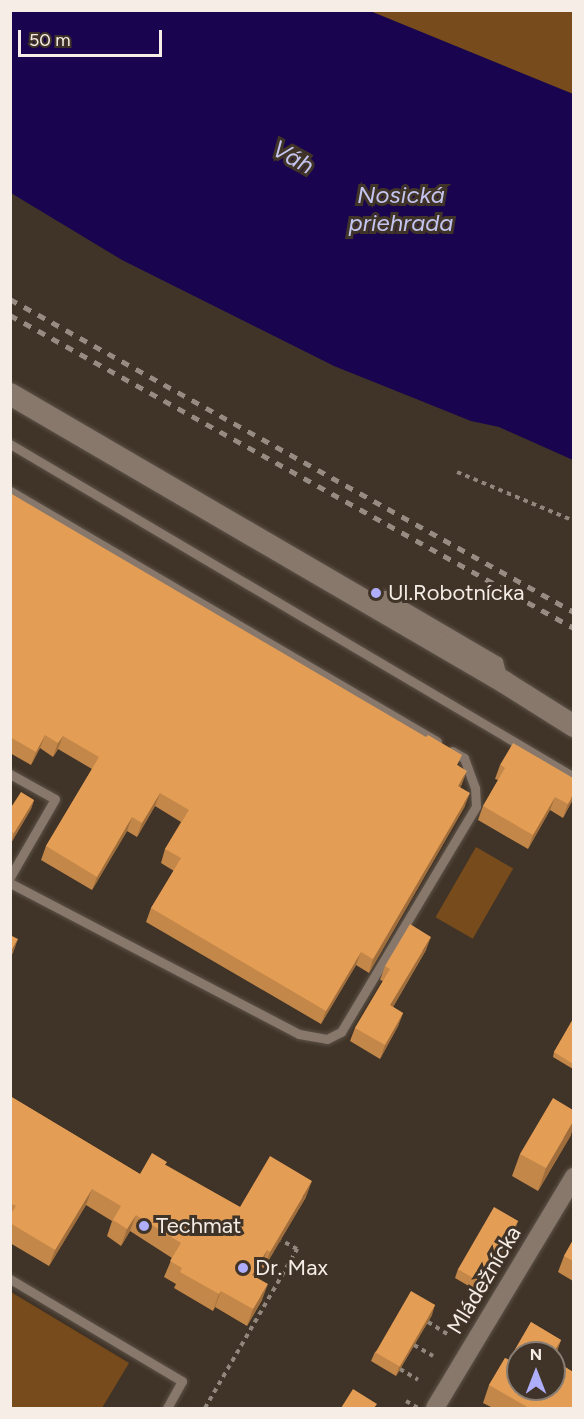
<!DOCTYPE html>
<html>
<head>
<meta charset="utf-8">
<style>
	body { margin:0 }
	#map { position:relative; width:584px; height:1419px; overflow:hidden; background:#403327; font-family:Figtree,sans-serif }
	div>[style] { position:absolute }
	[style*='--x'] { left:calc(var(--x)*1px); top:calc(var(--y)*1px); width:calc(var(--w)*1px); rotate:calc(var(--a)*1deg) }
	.green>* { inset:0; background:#774b1b; transform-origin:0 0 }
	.water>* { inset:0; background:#19044f }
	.path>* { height:4px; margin-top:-2px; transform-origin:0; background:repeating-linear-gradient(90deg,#91877d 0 4.5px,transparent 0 9px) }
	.roads { filter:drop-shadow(0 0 2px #5c5248) drop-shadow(0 0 2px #5c5248) }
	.service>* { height:9px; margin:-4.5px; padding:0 4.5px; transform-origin:4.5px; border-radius:4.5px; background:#87786b }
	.minor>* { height:18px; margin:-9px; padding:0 9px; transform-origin:9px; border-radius:9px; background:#87786b }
	.tertiary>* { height:22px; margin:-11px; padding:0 11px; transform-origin:11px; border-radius:11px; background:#87786b }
	.rail>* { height:4.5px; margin-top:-2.25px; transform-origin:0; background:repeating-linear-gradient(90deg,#968c82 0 8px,transparent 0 16px) }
	.wall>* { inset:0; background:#c38749 }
	.shaded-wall>* { inset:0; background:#9f6e3c }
	.building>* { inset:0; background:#e39d55; transform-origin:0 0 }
	.dots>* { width:16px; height:16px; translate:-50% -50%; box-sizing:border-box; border:3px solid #403327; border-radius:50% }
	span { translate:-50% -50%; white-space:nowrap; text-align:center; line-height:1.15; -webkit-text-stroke:6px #403327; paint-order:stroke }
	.poi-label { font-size:22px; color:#f5ede6 }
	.left { translate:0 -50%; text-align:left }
	.street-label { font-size:22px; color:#f5ede6 }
	.water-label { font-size:24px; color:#c3c4ef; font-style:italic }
	.frame { position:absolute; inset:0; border:12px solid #f5ede6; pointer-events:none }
	.north { position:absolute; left:506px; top:1341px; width:60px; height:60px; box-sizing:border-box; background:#403327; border:2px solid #887d73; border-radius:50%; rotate:0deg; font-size:16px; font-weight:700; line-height:24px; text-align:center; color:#f5ede6 }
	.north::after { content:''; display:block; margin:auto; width:21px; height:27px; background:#afaefa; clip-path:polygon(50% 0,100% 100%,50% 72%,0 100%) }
	.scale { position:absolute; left:18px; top:30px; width:144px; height:27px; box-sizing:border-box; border:3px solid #f5ede6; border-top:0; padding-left:8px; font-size:18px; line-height:21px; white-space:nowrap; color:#f5ede6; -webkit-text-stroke:4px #403327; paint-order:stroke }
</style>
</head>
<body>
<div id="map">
	<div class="green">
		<i style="clip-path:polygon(370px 11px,573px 11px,573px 94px)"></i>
		<i style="left:476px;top:847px;width:43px;height:81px;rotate:30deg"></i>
		<i style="clip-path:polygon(11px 1292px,129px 1363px,102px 1408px,11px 1408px)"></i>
	</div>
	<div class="water">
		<i style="clip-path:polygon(11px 10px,370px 11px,573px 94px,573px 460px,499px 427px,471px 421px,334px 366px,122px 260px,11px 193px)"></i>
	</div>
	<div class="path">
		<i style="--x:457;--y:472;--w:127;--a:22.7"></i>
		<i style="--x:428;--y:1322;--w:25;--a:32"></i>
		<i style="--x:414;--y:1345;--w:22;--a:30"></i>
		<i style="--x:400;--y:1369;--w:21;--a:31"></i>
		<i style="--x:406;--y:1401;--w:14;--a:30"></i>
		<i style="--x:205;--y:1408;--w:184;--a:-59.9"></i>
		<i style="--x:297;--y:1249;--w:18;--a:-151"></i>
	</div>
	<div class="roads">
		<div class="service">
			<i style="--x:10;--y:444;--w:655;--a:30.56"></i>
			<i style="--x:10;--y:491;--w:495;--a:30.4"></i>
			<i style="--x:369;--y:597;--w:16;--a:-7"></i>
			<i style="--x:385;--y:595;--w:131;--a:30.3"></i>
			<i style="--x:498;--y:661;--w:16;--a:75"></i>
			<i style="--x:10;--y:774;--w:51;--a:29.1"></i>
			<i style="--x:55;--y:799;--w:90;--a:120"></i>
			<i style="--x:10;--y:883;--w:326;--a:27.6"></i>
			<i style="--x:299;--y:1034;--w:28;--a:10"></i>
			<i style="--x:327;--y:1039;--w:16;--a:-27"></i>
			<i style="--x:341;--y:1032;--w:263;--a:-59.1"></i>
			<i style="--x:476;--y:806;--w:18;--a:-93"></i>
			<i style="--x:475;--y:788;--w:32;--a:-110"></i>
			<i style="--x:464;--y:758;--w:14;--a:-150"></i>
			<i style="--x:10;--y:1279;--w:200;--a:30.7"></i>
			<i style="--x:182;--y:1381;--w:31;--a:119"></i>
		</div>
		<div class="minor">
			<i style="--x:435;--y:1408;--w:270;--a:-59"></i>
		</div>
		<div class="tertiary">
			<i style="--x:10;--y:394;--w:572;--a:30.24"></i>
			<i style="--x:504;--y:682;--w:83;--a:32.2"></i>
		</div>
	</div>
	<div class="rail">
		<i style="--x:10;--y:299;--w:645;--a:29.03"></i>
		<i style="--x:10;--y:315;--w:645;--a:29.03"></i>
	</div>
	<div class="wall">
		<i style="clip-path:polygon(10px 493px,459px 766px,462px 784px,460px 787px,465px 806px,369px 973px,356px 965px,321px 1024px,146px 922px,151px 908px,174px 871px,161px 863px,165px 849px,181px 822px,155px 806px,137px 837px,127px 831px,92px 890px,41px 860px,46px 846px,92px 769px,58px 749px,53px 757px,40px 748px,31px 765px,10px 753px)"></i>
		<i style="clip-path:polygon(500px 765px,573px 799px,563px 818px,550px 810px,528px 849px,478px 820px,483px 806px,498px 780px,495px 779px)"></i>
		<i style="clip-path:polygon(34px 800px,31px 809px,11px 843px,10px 809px)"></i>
		<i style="clip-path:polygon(426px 950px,393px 1007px,403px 1013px,398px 1026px,380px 1059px,350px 1041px,355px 1028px,383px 981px,380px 980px,385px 966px)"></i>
		<i style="clip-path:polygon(573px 1019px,573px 1069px,553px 1057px,554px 1052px)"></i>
		<i style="clip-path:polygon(10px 1096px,140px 1174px,166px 1165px,240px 1207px,306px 1197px,264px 1268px,261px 1267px,255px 1276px,262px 1300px,247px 1326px,215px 1307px,213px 1311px,174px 1288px,176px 1284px,164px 1277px,172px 1258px,130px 1231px,121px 1246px,107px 1236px,112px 1221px,86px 1205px,49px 1266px,10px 1243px)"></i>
		<i style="clip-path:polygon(571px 1135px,538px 1191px,512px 1176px,520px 1154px)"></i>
		<i style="clip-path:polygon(515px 1230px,479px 1292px,455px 1278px,458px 1269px)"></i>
		<i style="clip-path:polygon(573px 1240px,573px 1281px,558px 1272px,564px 1256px)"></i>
		<i style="clip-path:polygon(432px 1315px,396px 1376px,371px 1361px,375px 1352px)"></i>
		<i style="clip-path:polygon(531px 1322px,561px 1340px,554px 1359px,554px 1353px,518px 1353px,518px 1389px,554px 1389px,554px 1360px,573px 1372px,573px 1408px,493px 1408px,483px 1403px,489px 1385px,505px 1358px,509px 1360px)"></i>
	</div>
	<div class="shaded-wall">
		<i style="clip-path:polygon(45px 735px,40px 748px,31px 765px,36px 752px)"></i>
		<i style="clip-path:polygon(63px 736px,58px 749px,53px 757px,58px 743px)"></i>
		<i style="clip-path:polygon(467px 771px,462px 784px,453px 799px,458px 786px)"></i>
		<i style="clip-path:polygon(160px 793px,155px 806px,137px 837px,142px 823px)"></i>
		<i style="clip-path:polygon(470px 793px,465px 806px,369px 973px,373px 959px)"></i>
		<i style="clip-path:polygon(573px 795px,573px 799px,563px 818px,568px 804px)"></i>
		<i style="clip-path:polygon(555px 797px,550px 810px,528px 849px,533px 835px)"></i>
		<i style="clip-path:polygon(34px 800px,31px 809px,11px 843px,14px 833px)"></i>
		<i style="clip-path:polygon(132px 817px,127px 831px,92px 890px,97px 877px)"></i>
		<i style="clip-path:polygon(431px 937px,426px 950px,386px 1019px,390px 1005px)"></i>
		<i style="clip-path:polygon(18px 939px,13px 953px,10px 958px,10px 953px)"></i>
		<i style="clip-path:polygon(361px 952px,356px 965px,321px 1024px,326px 1011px)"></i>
		<i style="clip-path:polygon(403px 1013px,398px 1026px,380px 1059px,385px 1045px)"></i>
		<i style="clip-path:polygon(573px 1122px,573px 1128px,571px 1135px,538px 1191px,546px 1168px)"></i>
		<i style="clip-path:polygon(312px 1181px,306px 1197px,264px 1268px,270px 1252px)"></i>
		<i style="clip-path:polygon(92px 1189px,86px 1205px,49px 1266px,55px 1250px)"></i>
		<i style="clip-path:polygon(136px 1215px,130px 1231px,121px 1246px,127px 1229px)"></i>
		<i style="clip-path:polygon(518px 1221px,515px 1230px,479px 1292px,482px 1283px)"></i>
		<i style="clip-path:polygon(267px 1250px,261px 1267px,246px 1291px,252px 1275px)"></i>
		<i style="clip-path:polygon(268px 1284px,262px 1300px,247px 1326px,253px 1309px)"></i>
		<i style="clip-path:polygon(221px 1291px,215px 1307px,213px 1311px,219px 1294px)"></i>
		<i style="clip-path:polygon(435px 1305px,432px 1315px,396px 1376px,399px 1367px)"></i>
		<i style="clip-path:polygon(561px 1340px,555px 1357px,554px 1359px,553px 1353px)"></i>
	</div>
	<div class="building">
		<i style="clip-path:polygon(10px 493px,426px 737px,428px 735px,462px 755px,457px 765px,467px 771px,458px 786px,470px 793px,373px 959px,361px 952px,326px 1011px,151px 908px,181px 858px,165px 849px,189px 810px,160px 793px,142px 823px,132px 817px,97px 877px,46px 846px,99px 757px,63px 736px,58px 743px,45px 735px,36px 752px,10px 737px)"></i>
		<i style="clip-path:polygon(513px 743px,573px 778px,573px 795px,568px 804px,555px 797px,533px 835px,483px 806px,505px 768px,500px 765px)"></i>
		<i style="clip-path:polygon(21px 792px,34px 800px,14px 833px,10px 831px,10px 809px)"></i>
		<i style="clip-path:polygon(410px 924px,431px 937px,390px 1005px,403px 1013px,385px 1045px,355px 1028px,390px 969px,385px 966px)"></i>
		<i style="clip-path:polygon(10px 935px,18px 939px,10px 953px)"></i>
		<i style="clip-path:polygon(573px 1019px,573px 1064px,554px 1052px)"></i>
		<i style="clip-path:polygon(10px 1096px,140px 1174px,152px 1153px,167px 1162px,165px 1165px,240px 1207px,270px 1156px,312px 1181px,270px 1252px,267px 1250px,252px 1275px,268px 1284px,253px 1309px,221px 1291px,219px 1294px,180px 1272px,182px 1268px,170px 1261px,181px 1243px,136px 1215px,127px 1229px,113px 1220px,121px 1206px,92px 1189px,55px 1250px,10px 1223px,10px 1215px,16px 1206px,10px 1203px)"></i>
		<i style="clip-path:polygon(553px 1098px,573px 1110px,573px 1122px,546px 1168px,520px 1154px)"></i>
		<i style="left:494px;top:1207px;width:28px;height:72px;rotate:30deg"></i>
		<i style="clip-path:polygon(573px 1240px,573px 1261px,564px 1256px)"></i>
		<i style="left:411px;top:1291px;width:28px;height:71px;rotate:30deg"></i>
		<i style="clip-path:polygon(531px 1322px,561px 1340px,553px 1353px,518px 1353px,518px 1389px,554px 1389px,554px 1360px,573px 1372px,573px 1408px,529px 1408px,489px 1385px,505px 1358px,509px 1360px)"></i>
		<i style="clip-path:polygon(353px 1389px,377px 1404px,374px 1408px,341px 1408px)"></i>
	</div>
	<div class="dots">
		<i style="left:376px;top:593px;background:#afaefa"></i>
		<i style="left:144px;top:1226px;background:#afaefa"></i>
		<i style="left:243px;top:1268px;background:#afaefa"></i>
	</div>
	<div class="poi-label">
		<span class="left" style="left:388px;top:593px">Ul.Robotnícka</span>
		<span class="left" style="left:156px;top:1226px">Techmat</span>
		<span class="left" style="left:255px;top:1268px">Dr. Max</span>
	</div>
	<div class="street-label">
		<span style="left:484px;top:1280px;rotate:-59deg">Mládežnícka</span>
	</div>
	<div class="water-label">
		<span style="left:293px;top:157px;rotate:29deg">Váh</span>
		<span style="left:401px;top:209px">Nosická<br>priehrada</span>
	</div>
	<div class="frame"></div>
	<div class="north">N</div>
	<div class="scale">50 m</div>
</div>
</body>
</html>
